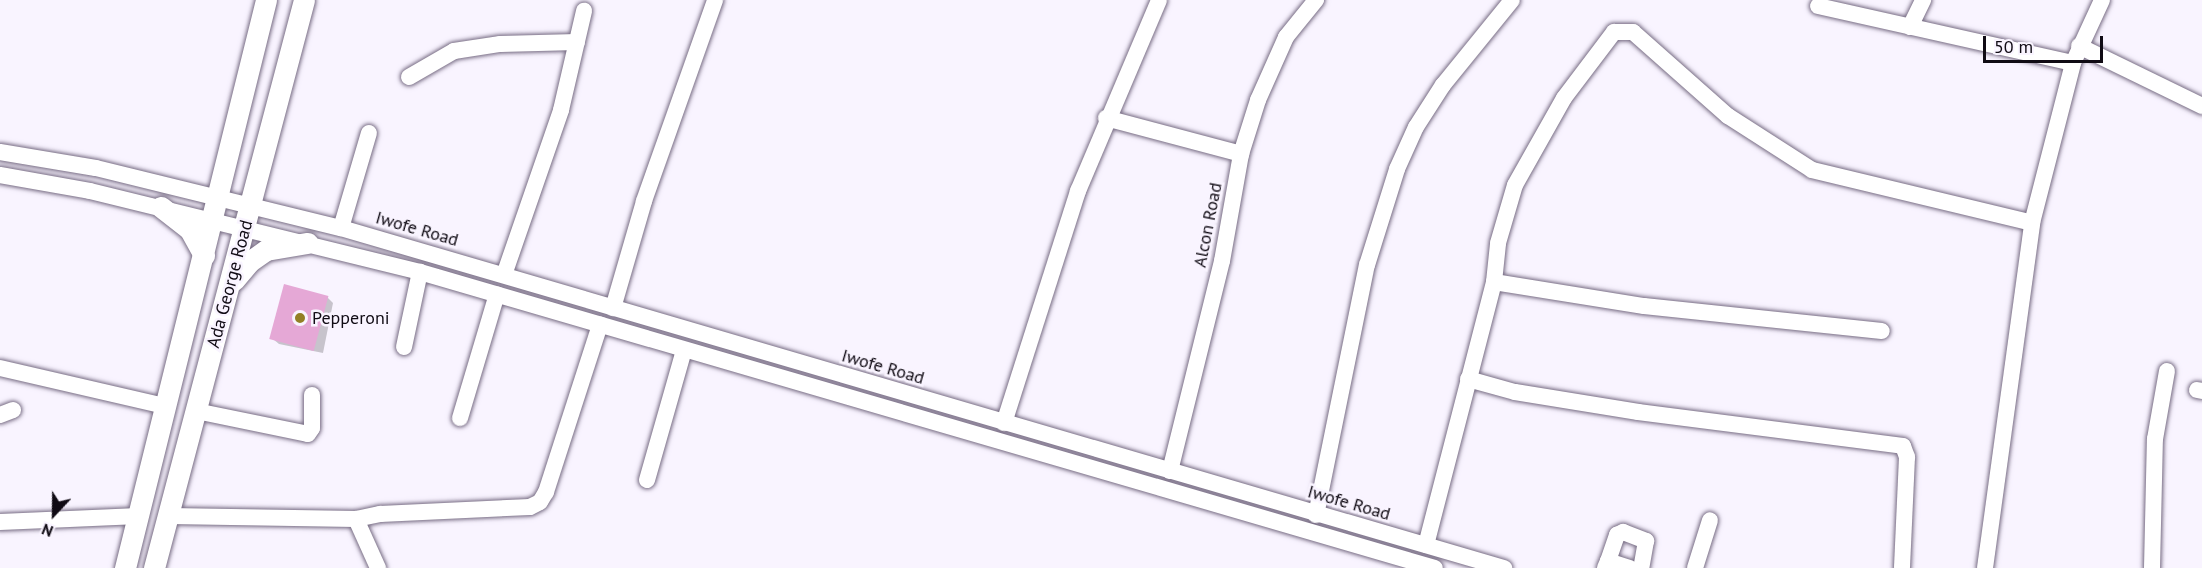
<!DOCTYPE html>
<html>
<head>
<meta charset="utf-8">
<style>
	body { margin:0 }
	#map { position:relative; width:2202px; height:568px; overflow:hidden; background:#f9f4ff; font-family:"PT Sans",sans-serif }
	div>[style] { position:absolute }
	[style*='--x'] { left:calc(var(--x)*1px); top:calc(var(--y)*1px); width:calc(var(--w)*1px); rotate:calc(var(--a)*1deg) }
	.shadow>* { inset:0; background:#0003 }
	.building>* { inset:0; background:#e5a8d6; transform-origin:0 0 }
	.roads { filter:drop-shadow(0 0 2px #776c84) drop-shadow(0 0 2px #776c84) }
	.minor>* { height:16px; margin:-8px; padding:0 8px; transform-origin:8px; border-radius:8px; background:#fff }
	.major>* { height:21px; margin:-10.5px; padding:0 10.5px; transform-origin:10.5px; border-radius:10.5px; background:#fff }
	.dots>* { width:16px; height:16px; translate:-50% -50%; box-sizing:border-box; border:3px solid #f9f4ff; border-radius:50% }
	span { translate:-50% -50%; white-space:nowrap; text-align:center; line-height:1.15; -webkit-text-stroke:5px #f9f4ff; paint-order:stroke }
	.street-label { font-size:18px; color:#100b14 }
	.poi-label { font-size:18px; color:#100b14 }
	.left { translate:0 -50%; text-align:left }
	.north { position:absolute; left:24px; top:484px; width:60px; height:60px; -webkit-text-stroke:4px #f9f4ff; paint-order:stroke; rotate:202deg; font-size:16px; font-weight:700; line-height:24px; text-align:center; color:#100b14 }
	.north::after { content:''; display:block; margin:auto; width:21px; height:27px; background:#100b14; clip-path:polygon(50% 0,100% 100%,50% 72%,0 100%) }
	.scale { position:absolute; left:1983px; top:36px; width:120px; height:27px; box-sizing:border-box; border:3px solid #100b14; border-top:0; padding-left:8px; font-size:18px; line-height:21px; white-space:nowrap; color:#100b14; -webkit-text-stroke:4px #f9f4ff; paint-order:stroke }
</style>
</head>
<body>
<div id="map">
	<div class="shadow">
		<i style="clip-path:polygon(327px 297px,333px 303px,323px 353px,279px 344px,273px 339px)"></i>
	</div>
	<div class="building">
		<i style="left:284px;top:284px;width:46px;height:57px;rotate:15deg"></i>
	</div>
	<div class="roads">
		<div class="minor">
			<i style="--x:1818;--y:6;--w:261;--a:12.6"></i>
			<i style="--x:1910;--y:27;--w:30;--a:-64"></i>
			<i style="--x:2079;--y:46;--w:137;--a:26"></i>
			<i style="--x:409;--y:77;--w:52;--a:-30"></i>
			<i style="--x:454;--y:51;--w:47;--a:-8.7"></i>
			<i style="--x:500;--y:44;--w:77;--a:-1.5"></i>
			<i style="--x:1106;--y:118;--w:140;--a:14.9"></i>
			<i style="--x:0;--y:152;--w:97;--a:9.5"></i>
			<i style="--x:96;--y:168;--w:252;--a:13.8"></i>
			<i style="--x:341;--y:228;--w:1212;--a:16.3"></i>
			<i style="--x:0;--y:175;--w:91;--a:10.1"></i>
			<i style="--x:90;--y:191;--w:340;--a:13.8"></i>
			<i style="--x:420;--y:272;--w:1057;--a:16.26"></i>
			<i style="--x:341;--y:228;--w:99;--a:-73.6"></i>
			<i style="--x:504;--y:275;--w:175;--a:-70.9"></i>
			<i style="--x:561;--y:110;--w:102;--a:-76.9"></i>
			<i style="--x:1494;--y:282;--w:152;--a:9.1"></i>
			<i style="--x:1644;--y:306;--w:239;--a:6"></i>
			<i style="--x:613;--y:308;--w:111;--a:-73.8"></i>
			<i style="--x:644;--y:201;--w:213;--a:-70.5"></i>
			<i style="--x:404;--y:347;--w:77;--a:-78"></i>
			<i style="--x:0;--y:368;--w:169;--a:13"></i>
			<i style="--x:1468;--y:379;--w:49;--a:15.5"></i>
			<i style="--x:1515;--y:392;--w:125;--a:9.2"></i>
			<i style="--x:1638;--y:412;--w:267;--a:7.3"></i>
			<i style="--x:1903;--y:446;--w:12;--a:70"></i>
			<i style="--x:1907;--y:457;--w:111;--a:92.6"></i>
			<i style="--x:2197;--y:390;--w:5;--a:11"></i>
			<i style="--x:196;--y:411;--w:114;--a:11.6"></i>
			<i style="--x:308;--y:434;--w:7;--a:-56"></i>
			<i style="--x:312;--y:428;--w:33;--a:-90"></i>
			<i style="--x:0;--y:415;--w:14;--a:-21"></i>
			<i style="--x:460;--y:418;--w:129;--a:-73.4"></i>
			<i style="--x:1004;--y:423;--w:244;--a:-72.3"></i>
			<i style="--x:1078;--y:191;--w:207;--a:-67"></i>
			<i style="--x:1170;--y:471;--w:216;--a:-76.1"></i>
			<i style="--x:1222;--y:261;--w:109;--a:-79.9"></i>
			<i style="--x:1241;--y:154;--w:57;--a:-72.5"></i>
			<i style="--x:1258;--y:100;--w:69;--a:-66"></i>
			<i style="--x:1286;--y:37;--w:48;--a:-51"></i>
			<i style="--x:647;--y:480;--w:135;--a:-74.1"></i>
			<i style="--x:1316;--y:515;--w:255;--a:-78.5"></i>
			<i style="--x:1367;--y:265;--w:101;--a:-72.6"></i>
			<i style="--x:1397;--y:169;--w:46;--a:-65.7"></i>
			<i style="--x:1416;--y:127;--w:50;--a:-57.3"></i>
			<i style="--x:1443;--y:85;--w:109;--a:-50.9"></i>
			<i style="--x:169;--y:516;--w:187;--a:0.9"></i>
			<i style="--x:356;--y:519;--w:25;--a:-12"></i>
			<i style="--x:380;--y:514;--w:150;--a:-2.7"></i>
			<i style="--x:530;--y:507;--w:11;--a:-27"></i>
			<i style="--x:540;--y:502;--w:12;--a:-59"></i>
			<i style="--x:546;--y:492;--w:176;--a:-72.1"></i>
			<i style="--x:356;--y:519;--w:54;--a:65.8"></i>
			<i style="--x:0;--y:522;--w:139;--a:-2.5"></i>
			<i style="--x:1426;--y:545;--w:272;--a:-75.5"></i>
			<i style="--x:1494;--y:282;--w:39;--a:-84"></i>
			<i style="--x:1498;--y:243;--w:60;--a:-73.7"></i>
			<i style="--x:1515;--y:185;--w:100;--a:-60.6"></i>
			<i style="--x:1564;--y:98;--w:83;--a:-52.9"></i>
			<i style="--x:1614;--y:32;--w:19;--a:0"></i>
			<i style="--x:1633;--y:32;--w:127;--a:41.5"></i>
			<i style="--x:1728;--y:116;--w:100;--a:32.7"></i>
			<i style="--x:1812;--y:170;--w:226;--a:13.5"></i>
			<i style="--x:1608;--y:561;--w:28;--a:-71"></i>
			<i style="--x:1617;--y:535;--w:7;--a:-27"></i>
			<i style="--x:1623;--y:532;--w:25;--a:21"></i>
			<i style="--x:1646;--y:541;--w:27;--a:100"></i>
			<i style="--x:1605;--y:568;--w:8;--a:-67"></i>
			<i style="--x:1608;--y:561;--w:23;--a:18"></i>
			<i style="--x:1695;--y:568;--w:50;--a:-72.6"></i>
			<i style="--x:1985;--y:568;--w:348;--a:-82.2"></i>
			<i style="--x:2032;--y:223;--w:165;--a:-75.6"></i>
			<i style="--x:2073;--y:63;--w:69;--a:-65.3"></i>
			<i style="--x:2152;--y:568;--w:129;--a:-88.7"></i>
			<i style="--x:2155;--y:439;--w:69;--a:-80"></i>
		</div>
		<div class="major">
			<i style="--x:161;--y:207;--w:37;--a:38"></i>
			<i style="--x:190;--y:230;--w:29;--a:61"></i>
			<i style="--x:234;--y:280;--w:23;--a:-50"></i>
			<i style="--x:249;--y:262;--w:21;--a:-35"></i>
			<i style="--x:266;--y:250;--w:42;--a:-9.7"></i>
			<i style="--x:125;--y:568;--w:585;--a:-76.06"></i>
			<i style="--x:154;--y:568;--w:587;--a:-75.21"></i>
		</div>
	</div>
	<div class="dots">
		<i style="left:300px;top:318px;background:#937f26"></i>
	</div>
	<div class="street-label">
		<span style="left:1208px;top:225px;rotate:-79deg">Alcon Road</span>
		<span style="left:417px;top:229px;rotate:16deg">Iwofe Road</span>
		<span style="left:230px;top:284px;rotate:-75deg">Ada George Road</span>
		<span style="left:883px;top:367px;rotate:16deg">Iwofe Road</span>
		<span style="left:1349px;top:503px;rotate:16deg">Iwofe Road</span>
	</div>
	<div class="poi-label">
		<span class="left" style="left:312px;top:318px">Pepperoni</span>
	</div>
	<div class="north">N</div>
	<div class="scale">50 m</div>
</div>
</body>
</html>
